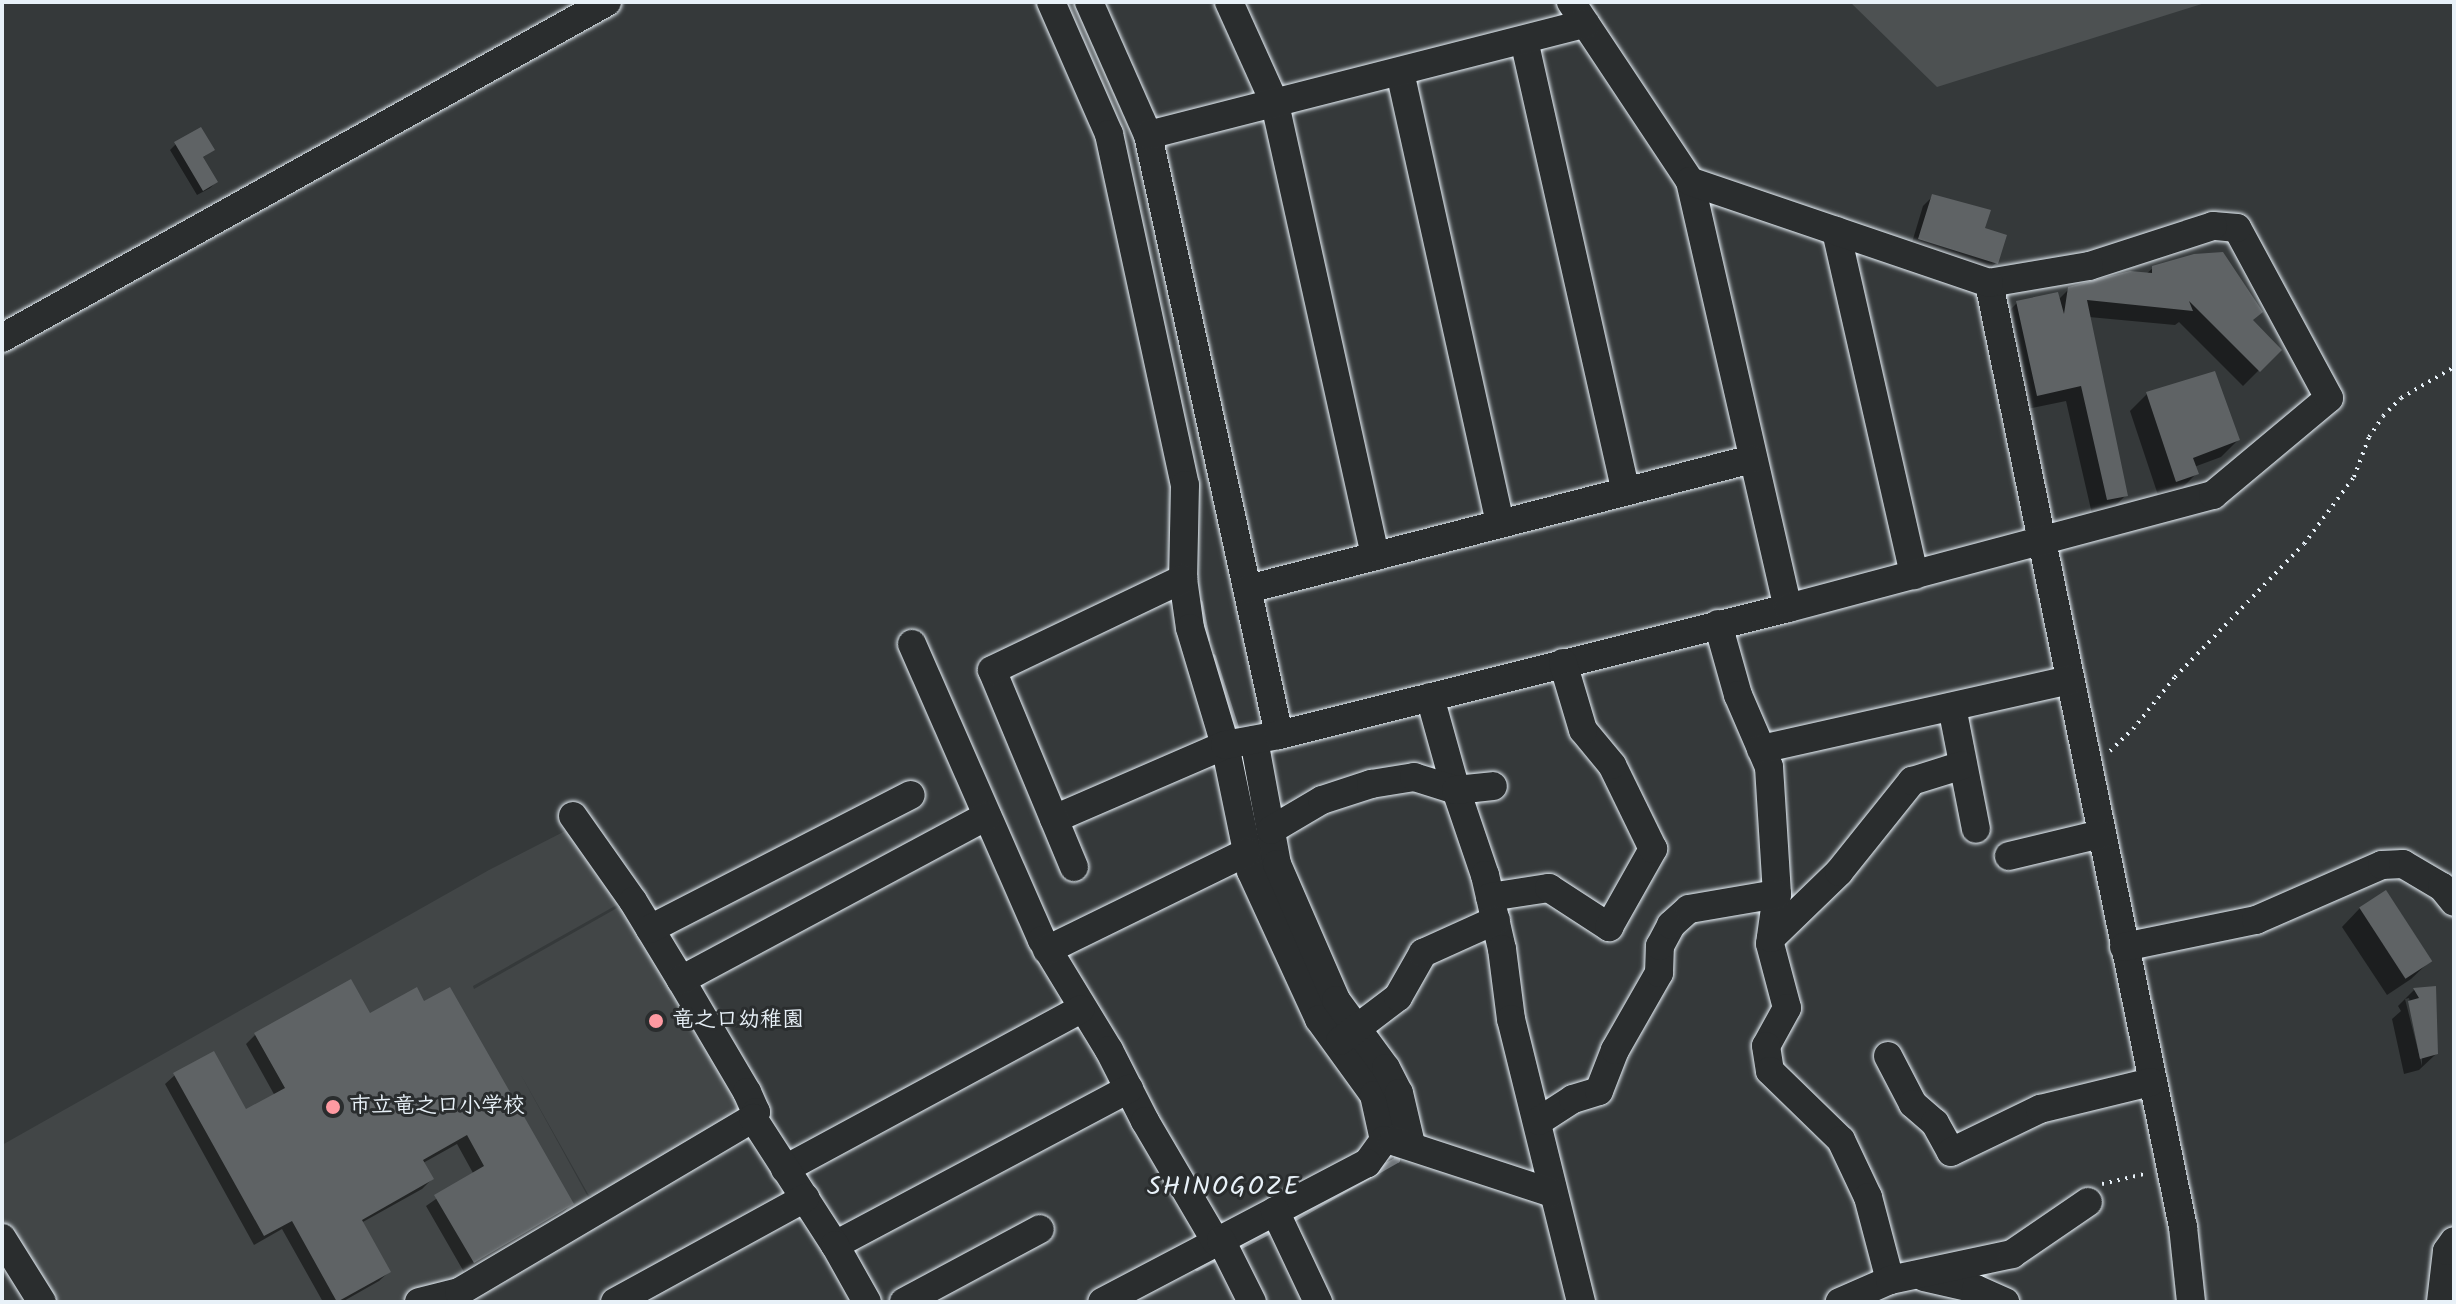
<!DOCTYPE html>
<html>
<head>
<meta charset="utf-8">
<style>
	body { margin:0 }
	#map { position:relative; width:2456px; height:1304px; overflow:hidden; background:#35393a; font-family:Kalam,"Klee One",sans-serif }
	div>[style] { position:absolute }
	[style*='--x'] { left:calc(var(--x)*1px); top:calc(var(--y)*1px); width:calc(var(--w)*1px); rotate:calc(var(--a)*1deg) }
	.built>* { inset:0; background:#424647 }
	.green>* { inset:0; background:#4d5152 }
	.shadow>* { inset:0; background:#0007 }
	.stream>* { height:6px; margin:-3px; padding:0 3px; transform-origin:3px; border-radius:3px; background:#707579 }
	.building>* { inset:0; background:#5f6365; transform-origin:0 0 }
	.path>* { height:4px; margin-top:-2px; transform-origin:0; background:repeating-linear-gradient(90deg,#e8f1f8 0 2px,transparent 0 8px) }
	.roads { filter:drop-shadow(0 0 2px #e8f1f8) drop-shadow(0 0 2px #e8f1f8) }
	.minor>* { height:28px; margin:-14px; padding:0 14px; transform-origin:14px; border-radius:14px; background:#2a2d2e }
	.dots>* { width:22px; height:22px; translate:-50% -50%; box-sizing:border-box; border:4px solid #2a2d2e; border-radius:50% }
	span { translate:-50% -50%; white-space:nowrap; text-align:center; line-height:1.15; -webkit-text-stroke:6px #2a2d2e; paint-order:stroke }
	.poi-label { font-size:22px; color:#e8f1f8; font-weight:700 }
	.left { translate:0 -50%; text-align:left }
	.quarter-label { font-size:26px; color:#e8f1f8; letter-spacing:2px }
	.frame { position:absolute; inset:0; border:4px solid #e8f1f8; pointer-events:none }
</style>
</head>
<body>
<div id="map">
	<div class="built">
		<i style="clip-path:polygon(571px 828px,622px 902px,473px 986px,474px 989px,624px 904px,746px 1109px,596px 1197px,588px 1194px,521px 1075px,592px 1204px,464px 1279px,394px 1302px,54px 1302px,2px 1217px,2px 1145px,489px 870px)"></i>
	</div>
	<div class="green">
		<i style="clip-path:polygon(1850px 2px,2208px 2px,1937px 87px)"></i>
	</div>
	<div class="shadow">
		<i style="clip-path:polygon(176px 144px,213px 150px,202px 158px,216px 182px,210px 188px,197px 195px,170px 150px)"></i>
		<i style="clip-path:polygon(1933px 196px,1982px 229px,1996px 263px,1986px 272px,1910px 249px,1923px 206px)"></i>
		<i style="clip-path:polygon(2153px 268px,2251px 321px,2279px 350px,2243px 386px,2179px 322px,2175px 325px,2089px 317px,2126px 495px,2111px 510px,2092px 514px,2066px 401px,2022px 410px,2001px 319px,2017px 303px,2058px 300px,2069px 289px,2146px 274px)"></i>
		<i style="clip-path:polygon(2147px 394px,2238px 440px,2221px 457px,2194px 467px,2197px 473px,2180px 490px,2159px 498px,2130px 411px)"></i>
		<i style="clip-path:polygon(2360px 908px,2430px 961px,2411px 979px,2387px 995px,2342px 927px)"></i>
		<i style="clip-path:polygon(evenodd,2434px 988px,2436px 1054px,2419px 1070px,2404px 1074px,2392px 1019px,2401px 1011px,2398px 1006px,2414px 990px,2434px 988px,2409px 998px,2422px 1056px,2422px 1066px,2405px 999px,2409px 998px)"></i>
		<i style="clip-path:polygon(369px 1016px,571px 1204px,562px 1214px,464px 1272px,426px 1206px,473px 1173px,457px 1144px,423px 1163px,432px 1179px,422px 1189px,361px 1223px,389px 1272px,379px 1281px,342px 1302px,323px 1302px,282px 1229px,254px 1245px,165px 1084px,175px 1075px,245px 1112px,275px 1096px,246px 1044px,256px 1034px)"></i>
	</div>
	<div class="stream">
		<i style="--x:1200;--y:603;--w:37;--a:79"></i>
		<i style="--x:1213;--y:657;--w:81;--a:72"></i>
		<i style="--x:1290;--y:1221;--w:123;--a:-29.7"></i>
		<i style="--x:1397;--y:1160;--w:9;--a:-90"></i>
		<i style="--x:1233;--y:1250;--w:48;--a:-27.1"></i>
		<i style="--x:1197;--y:1268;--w:25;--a:-27"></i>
	</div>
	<div class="building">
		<i style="clip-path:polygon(201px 127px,215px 150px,203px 157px,218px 182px,203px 191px,174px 142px)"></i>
		<i style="clip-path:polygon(1932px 194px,1991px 210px,1985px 228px,2007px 235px,1998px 264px,1918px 239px)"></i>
		<i style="clip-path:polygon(2223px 252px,2263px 312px,2253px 320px,2282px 350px,2260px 372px,2189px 301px,2193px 311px,2087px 300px,2128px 496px,2107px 500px,2081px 386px,2037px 396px,2016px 301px,2058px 292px,2064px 314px,2068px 287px,2130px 271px,2152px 273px,2152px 266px,2194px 254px)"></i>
		<i style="clip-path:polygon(2215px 371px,2240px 440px,2193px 458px,2199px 474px,2176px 482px,2146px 392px)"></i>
		<i style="left:2386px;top:890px;width:85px;height:32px;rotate:57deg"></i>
		<i style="clip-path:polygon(351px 979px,370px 1013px,417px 987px,424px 1001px,450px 987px,574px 1204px,474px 1263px,434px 1195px,484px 1166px,467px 1135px,423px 1160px,434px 1179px,362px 1220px,391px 1272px,337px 1302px,292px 1221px,264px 1236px,173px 1073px,214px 1051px,246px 1109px,285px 1088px,254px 1033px)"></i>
		<i style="clip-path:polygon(2436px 986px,2438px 1054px,2420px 1059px,2408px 1001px,2419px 998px,2413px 988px)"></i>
	</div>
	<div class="path">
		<i style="--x:2110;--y:751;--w:32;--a:-44"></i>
		<i style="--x:2133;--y:729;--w:67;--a:-51.1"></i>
		<i style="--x:2175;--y:677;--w:185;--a:-45.9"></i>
		<i style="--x:2304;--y:544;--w:84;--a:-53.3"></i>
		<i style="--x:2354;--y:477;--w:43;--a:-69.4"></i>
		<i style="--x:2369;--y:437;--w:25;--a:-56"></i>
		<i style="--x:2383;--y:416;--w:25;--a:-45"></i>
		<i style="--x:2401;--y:398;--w:61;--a:-30.3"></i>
		<i style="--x:2102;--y:1184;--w:47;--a:-13.4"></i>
	</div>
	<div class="roads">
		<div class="minor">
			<i style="--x:1051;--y:2;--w:144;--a:66.3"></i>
			<i style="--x:1109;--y:134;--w:359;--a:77.8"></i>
			<i style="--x:1185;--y:485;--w:94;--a:91.2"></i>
			<i style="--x:1183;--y:579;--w:49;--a:81.9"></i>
			<i style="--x:1190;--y:628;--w:122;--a:73.3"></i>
			<i style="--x:1225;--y:745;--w:129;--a:78.3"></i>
			<i style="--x:1251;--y:871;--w:163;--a:65.3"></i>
			<i style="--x:1319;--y:1019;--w:94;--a:54.1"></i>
			<i style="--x:1374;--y:1095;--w:46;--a:77.5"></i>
			<i style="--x:1384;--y:1140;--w:29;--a:126"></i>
			<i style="--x:1367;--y:1163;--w:299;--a:152.3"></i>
			<i style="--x:1089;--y:2;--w:145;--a:66.1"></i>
			<i style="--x:1148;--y:135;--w:614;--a:77.68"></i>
			<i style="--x:1229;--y:2;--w:112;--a:65.7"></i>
			<i style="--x:1275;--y:104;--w:463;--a:77.5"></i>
			<i style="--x:1571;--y:2;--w:215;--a:56.4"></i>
			<i style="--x:1690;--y:181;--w:438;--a:77.1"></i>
			<i style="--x:1524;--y:40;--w:462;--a:77.3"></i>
			<i style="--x:1400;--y:72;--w:462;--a:77.5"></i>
			<i style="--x:1148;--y:135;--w:451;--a:-14.3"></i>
			<i style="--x:1836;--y:231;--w:353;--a:77.2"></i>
			<i style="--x:1989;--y:283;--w:964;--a:78.39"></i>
			<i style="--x:2183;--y:1227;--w:75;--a:83.9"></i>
			<i style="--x:2;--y:338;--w:692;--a:-29.05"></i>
			<i style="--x:1248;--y:589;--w:520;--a:-14.46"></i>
			<i style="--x:1718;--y:624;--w:74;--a:74.3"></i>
			<i style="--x:1738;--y:695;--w:78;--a:66.7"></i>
			<i style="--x:1769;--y:767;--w:127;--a:86.4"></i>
			<i style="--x:1777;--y:894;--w:50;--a:98"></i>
			<i style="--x:1770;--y:944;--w:66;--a:75.1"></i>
			<i style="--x:1787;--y:1008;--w:43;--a:118.9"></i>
			<i style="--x:1766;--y:1046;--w:25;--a:81"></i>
			<i style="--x:1770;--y:1071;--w:99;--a:44.2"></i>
			<i style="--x:1841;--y:1140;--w:63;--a:64.7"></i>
			<i style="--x:1868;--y:1197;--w:86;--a:75.2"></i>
			<i style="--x:1890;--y:1280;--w:55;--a:156.3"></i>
			<i style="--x:912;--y:644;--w:323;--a:66.3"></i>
			<i style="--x:1042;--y:940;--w:129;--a:58.7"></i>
			<i style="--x:1109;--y:1050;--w:80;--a:63.1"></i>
			<i style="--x:1145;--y:1121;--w:140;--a:59.6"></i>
			<i style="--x:1430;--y:697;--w:97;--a:74.4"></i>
			<i style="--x:1456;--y:790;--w:90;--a:71.2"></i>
			<i style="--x:1485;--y:875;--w:76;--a:77.1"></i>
			<i style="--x:1502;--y:949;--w:71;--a:82.7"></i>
			<i style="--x:1511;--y:1019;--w:292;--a:76.1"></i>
			<i style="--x:1952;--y:707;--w:124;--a:78.9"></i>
			<i style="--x:1254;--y:740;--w:126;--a:79.5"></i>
			<i style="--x:1277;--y:864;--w:148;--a:66.5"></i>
			<i style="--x:1336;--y:1000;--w:84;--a:53.7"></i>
			<i style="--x:1386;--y:1068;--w:28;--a:63"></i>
			<i style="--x:1399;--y:1093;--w:52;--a:76.8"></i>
			<i style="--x:1761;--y:749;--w:316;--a:-12.6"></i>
			<i style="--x:573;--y:816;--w:104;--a:54.8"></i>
			<i style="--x:633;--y:901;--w:92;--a:58.7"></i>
			<i style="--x:681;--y:980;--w:130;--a:59.5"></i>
			<i style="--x:747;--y:1092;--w:22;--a:66"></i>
			<i style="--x:756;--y:1112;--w:7;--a:117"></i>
			<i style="--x:1054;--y:819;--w:186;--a:-23.4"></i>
			<i style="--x:1225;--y:745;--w:55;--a:-10.5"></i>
			<i style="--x:1279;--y:735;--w:525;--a:-14.01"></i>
			<i style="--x:1788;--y:608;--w:440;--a:-14.9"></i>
			<i style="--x:2213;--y:495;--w:151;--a:-39.9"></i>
			<i style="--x:2329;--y:398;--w:193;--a:-118.4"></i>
			<i style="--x:2237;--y:228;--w:24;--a:-175"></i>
			<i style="--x:2213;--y:226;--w:130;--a:162.1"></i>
			<i style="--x:2089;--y:266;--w:101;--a:170.4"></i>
			<i style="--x:1989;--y:283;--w:316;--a:-161.2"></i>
			<i style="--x:1271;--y:830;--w:59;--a:-30.5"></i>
			<i style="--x:1322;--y:800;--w:52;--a:-18.1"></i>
			<i style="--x:1371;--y:784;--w:44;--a:-9.2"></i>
			<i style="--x:1414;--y:777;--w:44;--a:17.2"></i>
			<i style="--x:1456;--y:790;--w:37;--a:-6"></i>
			<i style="--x:2009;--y:856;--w:95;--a:-13.4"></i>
			<i style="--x:1074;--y:867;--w:213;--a:-112.6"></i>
			<i style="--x:992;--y:670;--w:212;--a:-25.5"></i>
			<i style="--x:1490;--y:897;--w:60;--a:-8.7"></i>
			<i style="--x:1549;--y:888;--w:72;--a:33"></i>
			<i style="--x:1609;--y:927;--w:90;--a:-60.6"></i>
			<i style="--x:1653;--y:849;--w:93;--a:-116"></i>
			<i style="--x:1612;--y:765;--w:45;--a:-129.6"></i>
			<i style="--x:1583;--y:730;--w:70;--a:-106.6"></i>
			<i style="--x:650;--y:929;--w:293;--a:-27.2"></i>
			<i style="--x:1771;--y:938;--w:95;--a:-44.1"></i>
			<i style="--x:1839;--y:872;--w:117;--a:-51.3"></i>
			<i style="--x:1912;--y:781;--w:53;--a:-17.4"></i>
			<i style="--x:2124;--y:947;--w:135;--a:-11.6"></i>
			<i style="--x:2256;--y:920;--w:137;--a:-23.6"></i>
			<i style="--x:2382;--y:865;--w:21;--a:-3"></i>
			<i style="--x:2403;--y:864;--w:45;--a:30.5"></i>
			<i style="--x:2442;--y:887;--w:19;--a:51"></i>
			<i style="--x:1047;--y:950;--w:223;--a:-26.1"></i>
			<i style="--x:681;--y:980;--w:347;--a:-28.2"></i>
			<i style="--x:1340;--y:1041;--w:73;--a:-37.2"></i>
			<i style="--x:1398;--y:997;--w:51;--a:-60.4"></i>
			<i style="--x:1423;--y:953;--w:80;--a:-24.3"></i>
			<i style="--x:1888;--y:1056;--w:54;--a:62.5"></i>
			<i style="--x:1913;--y:1104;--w:29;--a:41"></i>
			<i style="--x:1935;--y:1123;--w:33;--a:61"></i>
			<i style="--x:1951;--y:1152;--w:99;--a:-25.8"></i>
			<i style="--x:2040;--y:1109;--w:114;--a:-13.7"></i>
			<i style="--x:1539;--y:1121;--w:40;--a:-32.9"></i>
			<i style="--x:1573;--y:1099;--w:27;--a:-17"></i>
			<i style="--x:1599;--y:1091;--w:44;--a:-68.7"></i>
			<i style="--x:1615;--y:1050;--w:89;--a:-60.3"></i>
			<i style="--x:1659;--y:973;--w:27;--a:-88"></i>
			<i style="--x:1660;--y:946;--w:24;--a:-62"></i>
			<i style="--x:1671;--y:925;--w:24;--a:-42"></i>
			<i style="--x:1689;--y:909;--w:89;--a:-9.7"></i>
			<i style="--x:1393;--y:1141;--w:167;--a:18.1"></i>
			<i style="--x:785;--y:1169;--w:336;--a:-28.4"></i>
			<i style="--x:1275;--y:1211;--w:101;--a:64.7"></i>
			<i style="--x:2;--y:1238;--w:75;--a:58"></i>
			<i style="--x:1221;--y:1240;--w:69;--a:63.4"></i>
			<i style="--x:835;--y:1245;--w:333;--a:-28"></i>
			<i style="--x:1924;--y:1277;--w:53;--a:13"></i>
			<i style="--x:1976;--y:1289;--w:32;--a:24"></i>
			<i style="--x:1890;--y:1280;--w:125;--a:-12"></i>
			<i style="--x:2012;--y:1254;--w:92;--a:-34.4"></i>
			<i style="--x:419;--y:1302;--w:41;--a:-14"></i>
			<i style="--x:459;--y:1292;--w:342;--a:-30.6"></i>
			<i style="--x:753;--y:1118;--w:151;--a:57.2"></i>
			<i style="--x:835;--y:1245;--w:65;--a:60.7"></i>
			<i style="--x:615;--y:1302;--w:217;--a:-28.7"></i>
			<i style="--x:904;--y:1302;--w:154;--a:-28.2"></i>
			<i style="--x:2441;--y:1302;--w:51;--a:-83.3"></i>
			<i style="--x:2447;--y:1251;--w:12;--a:-55"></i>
		</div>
	</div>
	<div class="dots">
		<i style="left:656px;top:1021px;background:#ff9aa2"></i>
		<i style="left:333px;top:1107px;background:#ff9aa2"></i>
	</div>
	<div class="poi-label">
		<span class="left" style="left:672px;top:1021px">竜之口幼稚園</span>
		<span class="left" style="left:349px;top:1107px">市立竜之口小学校</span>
	</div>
	<div class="quarter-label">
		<span style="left:1224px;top:1188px">SHINOGOZE</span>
	</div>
	<div class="frame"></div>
</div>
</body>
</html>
